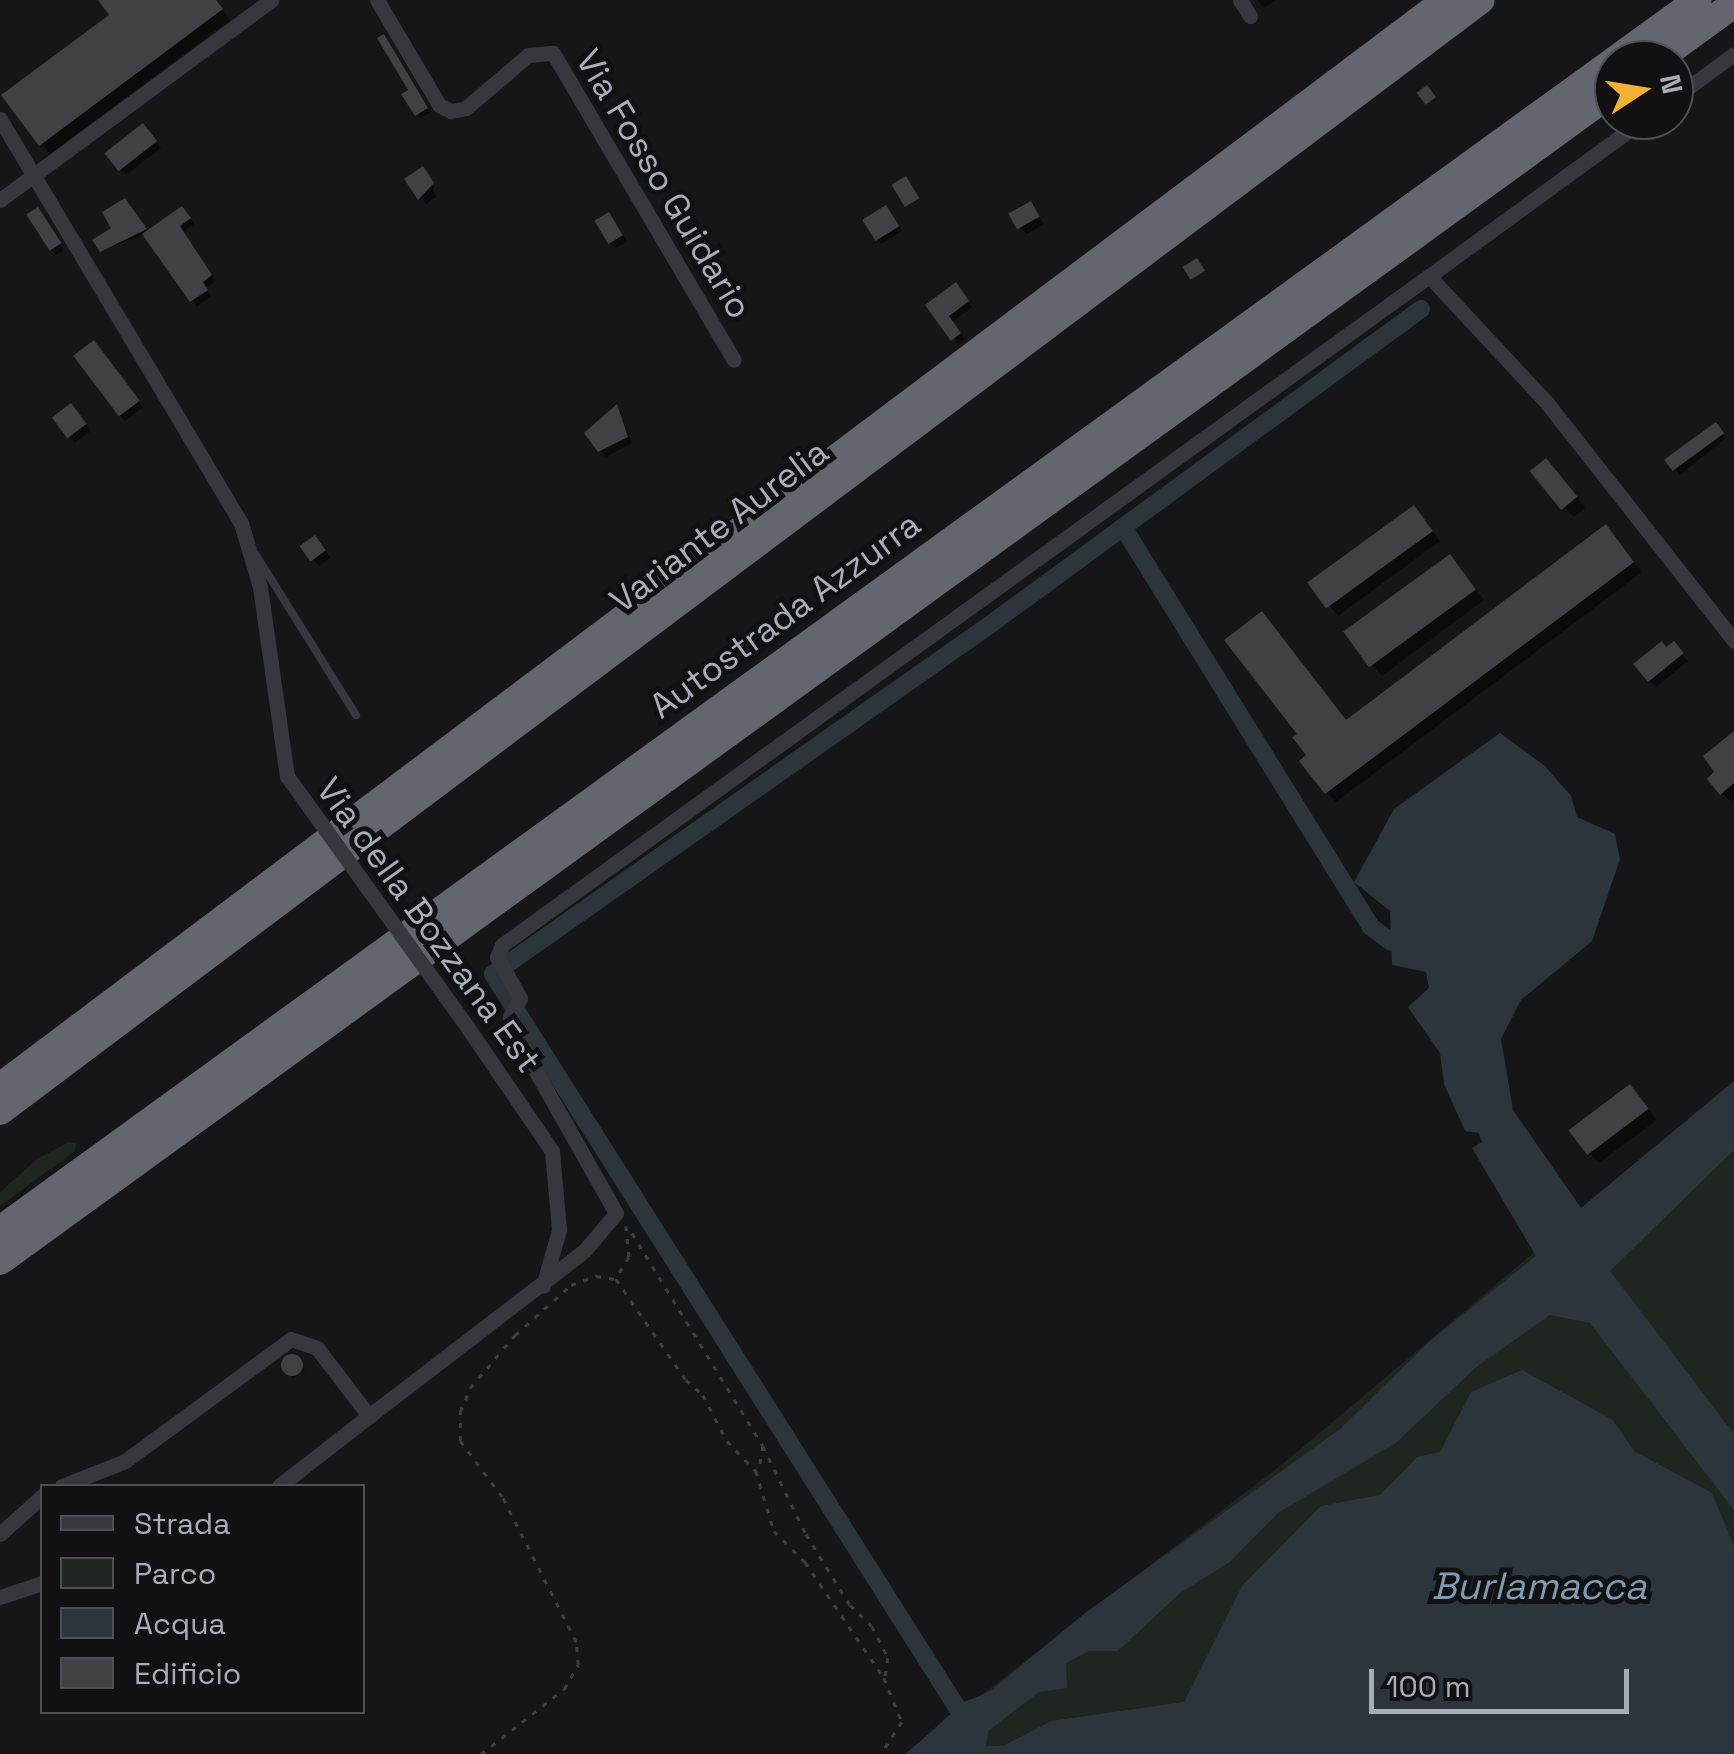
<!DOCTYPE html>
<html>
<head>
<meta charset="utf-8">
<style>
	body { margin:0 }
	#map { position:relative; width:1734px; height:1754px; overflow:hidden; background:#161618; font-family:"Space Grotesk",sans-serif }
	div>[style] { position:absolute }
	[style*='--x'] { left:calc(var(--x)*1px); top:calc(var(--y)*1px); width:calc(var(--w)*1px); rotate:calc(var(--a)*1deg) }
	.green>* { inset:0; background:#1e261f }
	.water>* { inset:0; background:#2c353c }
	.shadow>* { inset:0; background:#0007; transform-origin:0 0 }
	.canal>* { height:18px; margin:-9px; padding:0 9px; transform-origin:9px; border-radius:9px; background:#2c353c }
	.building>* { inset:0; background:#404145; transform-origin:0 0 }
	.round { border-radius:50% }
	.path>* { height:2.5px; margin-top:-1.25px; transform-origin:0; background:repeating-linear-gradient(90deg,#3d3f44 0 5px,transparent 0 13px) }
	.lane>* { height:8px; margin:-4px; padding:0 4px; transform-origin:4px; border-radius:4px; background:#37383d }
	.street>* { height:15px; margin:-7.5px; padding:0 7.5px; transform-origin:7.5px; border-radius:7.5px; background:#37383d }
	.highway>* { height:28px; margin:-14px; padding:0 14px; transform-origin:14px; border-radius:14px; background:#63666e }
	.street-bridge>* { height:15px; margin:-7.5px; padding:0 7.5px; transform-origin:7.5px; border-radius:7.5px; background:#37383d }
	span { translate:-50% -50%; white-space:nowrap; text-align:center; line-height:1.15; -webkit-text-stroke:10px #111113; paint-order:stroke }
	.street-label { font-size:35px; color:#a8adb8 }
	.water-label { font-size:38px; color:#7f9bb3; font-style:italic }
	.legend { position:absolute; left:40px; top:1484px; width:325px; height:230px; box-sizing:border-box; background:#111113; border:2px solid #4d4f55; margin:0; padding:12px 18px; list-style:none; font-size:30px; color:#a8adb8 }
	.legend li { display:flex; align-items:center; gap:20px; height:50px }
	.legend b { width:50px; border:2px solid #4d4f55 }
	.north { position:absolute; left:1594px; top:40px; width:100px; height:100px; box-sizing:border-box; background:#111113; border:2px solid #4d4f55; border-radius:50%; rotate:78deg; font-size:28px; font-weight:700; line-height:40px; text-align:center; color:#a8adb8 }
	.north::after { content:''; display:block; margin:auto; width:35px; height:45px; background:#f2b134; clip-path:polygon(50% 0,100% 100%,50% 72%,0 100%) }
	.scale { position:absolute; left:1369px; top:1669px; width:260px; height:45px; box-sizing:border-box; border:5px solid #a8adb8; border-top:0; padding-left:12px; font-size:30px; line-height:35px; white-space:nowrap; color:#a8adb8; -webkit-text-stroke:8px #111113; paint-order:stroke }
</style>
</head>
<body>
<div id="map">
	<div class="green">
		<i style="clip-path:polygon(1734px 1084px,1734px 1754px,904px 1754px,1285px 1462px)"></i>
		<i style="clip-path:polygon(69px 1142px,76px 1143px,75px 1151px,0 1206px,0 1192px,37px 1159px)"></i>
	</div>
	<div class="water">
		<i style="clip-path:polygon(1500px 733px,1545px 766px,1571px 796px,1577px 817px,1615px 834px,1620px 859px,1592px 941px,1521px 1000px,1501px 1039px,1513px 1110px,1581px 1208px,1734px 1081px,1734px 1150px,1610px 1271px,1734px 1434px,1734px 1510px,1590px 1323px,1550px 1315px,1475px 1368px,1397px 1442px,1278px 1513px,1230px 1562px,1180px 1593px,1118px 1651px,1089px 1651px,1066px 1663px,1067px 1688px,1039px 1692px,988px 1731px,986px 1746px,1003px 1746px,1051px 1721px,1184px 1702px,1242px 1586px,1321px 1506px,1380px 1495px,1417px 1457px,1440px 1452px,1471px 1392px,1522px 1370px,1613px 1420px,1634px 1451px,1712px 1493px,1734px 1546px,1734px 1754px,906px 1754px,964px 1702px,989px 1692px,1085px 1613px,1340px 1429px,1430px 1341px,1536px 1256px,1472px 1148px,1482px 1142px,1479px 1133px,1465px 1131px,1444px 1084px,1440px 1053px,1408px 1007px,1429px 988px,1426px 972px,1392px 965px,1390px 911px,1354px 882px,1394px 809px)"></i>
	</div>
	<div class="shadow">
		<i style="clip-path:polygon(101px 0,215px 0,230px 20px,50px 154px,4px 95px,112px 15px)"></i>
		<i style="clip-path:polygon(1257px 0,1276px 0,1264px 8px)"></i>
		<i style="clip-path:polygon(387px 41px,430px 113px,420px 118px,412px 91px)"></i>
		<i style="clip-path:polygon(149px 132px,161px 148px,126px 175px,108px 153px)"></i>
		<i style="clip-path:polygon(428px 175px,436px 197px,426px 204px,408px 180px)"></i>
		<i style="clip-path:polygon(124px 201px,148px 233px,187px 214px,194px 224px,183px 232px,216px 281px,206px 288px,211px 296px,197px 306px,144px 234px,102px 251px)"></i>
		<i style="clip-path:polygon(1030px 204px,1044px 224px,1027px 234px,1021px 228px)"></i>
		<i style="clip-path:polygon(890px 213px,902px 231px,881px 244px,877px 239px)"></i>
		<i style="clip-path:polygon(43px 216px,64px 250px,56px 255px,51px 249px)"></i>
		<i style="clip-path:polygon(614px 221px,627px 242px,616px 248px,610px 242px)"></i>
		<i style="clip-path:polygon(961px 291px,972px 307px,952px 322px,965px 339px,958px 344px,928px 305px)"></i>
		<i style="left:99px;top:349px;width:73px;height:23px;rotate:53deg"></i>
		<i style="clip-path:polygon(616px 407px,632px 443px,606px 457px,600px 451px,604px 415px)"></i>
		<i style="clip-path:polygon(77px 412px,91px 431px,75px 443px,70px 437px)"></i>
		<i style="clip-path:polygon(1716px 426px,1726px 438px,1680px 475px,1668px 461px)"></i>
		<i style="clip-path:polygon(1555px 470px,1586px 508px,1574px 517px,1565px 508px)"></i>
		<i style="clip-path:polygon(1423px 518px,1440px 541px,1338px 616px,1311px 584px)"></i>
		<i style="clip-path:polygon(1615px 536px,1642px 572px,1336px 802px,1326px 792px,1347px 722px)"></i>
		<i style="clip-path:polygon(321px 544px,330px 558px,319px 566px,313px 560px)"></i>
		<i style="clip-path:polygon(1459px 567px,1484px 600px,1382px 676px,1373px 666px)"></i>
		<i style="clip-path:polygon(1673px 644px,1688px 661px,1656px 687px,1650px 681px)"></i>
		<i style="clip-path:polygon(1734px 737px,1734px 800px,1731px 802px,1722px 793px)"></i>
		<i style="clip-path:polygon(1639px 1097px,1657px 1120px,1599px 1163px,1589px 1153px)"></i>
		<i style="clip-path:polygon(293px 1355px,305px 1370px,293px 1379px,284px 1361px)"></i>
	</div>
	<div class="canal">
		<i style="--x:1123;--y:527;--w:469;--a:58.2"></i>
		<i style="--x:1370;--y:926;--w:26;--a:37"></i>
		<i style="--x:958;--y:1709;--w:870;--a:-122.32"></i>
		<i style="--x:493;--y:974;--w:614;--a:-35.11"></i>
		<i style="--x:995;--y:621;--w:528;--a:-36.22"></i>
	</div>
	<div class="building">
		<i style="clip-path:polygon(98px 0,216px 0,223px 9px,39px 146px,1px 95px,109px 15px)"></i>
		<i style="clip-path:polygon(384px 34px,428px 108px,415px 116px,401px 94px,408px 90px,377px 38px)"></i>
		<i style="left:1427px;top:85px;width:15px;height:13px;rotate:53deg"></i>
		<i style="left:143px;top:123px;width:23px;height:49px;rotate:52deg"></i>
		<i style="clip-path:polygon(423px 166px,434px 183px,418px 200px,404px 179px)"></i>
		<i style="left:906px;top:176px;width:26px;height:17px;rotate:59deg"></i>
		<i style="clip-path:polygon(125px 198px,147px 229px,100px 252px,92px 240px,111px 228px,102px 212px)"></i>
		<i style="left:1031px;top:201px;width:18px;height:26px;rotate:61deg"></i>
		<i style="left:886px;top:205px;width:25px;height:28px;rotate:58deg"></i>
		<i style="clip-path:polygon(182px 206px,191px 218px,180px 226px,212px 275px,203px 282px,208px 290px,190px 302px,142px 234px)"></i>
		<i style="left:38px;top:207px;width:43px;height:14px;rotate:57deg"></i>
		<i style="left:609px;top:212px;width:27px;height:17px;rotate:59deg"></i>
		<i style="left:1197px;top:258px;width:15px;height:17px;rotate:58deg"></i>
		<i style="clip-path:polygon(956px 282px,969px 301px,949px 316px,961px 333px,951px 341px,925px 305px)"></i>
		<i style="left:94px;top:340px;width:76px;height:26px;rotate:53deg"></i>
		<i style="left:71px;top:403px;width:26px;height:24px;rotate:53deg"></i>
		<i style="clip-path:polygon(617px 404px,628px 437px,598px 452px,584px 433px)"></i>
		<i style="left:1716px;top:422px;width:14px;height:64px;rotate:54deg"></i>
		<i style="left:1546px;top:458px;width:50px;height:21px;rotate:51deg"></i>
		<i style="left:1414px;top:505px;width:32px;height:132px;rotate:54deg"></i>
		<i style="clip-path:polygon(1606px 524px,1634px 562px,1325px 794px,1299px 761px,1306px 755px,1292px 737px,1297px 734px,1224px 640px,1262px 611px,1346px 720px)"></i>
		<i style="left:315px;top:535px;width:19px;height:19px;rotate:55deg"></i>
		<i style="left:1450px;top:554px;width:44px;height:132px;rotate:54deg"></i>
		<i style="clip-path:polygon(1662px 641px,1666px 647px,1674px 641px,1684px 653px,1648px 682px,1633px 664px)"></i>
		<i style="clip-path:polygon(1734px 731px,1734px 783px,1720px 795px,1707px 779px,1714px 772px,1703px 756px)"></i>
		<i style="left:1630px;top:1084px;width:31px;height:77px;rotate:53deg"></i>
		<i class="round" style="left:281px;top:1354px;width:22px;height:22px"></i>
	</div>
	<div class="path">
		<i style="--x:626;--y:1226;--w:31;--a:84"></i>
		<i style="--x:629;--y:1257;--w:26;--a:121"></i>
		<i style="--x:616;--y:1279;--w:123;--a:55.3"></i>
		<i style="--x:686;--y:1380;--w:23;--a:41"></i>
		<i style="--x:703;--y:1395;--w:52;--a:62.4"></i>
		<i style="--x:727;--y:1441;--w:42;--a:46"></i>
		<i style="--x:756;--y:1471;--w:63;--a:73.3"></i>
		<i style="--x:774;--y:1531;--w:44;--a:45"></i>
		<i style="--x:805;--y:1562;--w:140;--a:55.7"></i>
		<i style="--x:884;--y:1678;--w:48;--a:67.8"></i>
		<i style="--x:902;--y:1722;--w:38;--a:123"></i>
		<i style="--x:632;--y:1233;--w:250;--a:58.4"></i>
		<i style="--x:763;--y:1446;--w:26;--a:99"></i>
		<i style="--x:763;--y:1446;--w:98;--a:64"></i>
		<i style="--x:806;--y:1534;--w:84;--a:58.2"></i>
		<i style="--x:850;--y:1605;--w:30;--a:44"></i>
		<i style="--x:872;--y:1626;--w:36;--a:63"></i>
		<i style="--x:888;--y:1658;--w:18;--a:99"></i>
		<i style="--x:481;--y:1754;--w:105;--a:-38.1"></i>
		<i style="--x:564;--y:1689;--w:28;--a:-60"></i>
		<i style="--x:578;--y:1665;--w:23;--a:-95"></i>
		<i style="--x:576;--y:1642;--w:163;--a:-117"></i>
		<i style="--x:502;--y:1497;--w:70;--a:-126.9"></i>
		<i style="--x:460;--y:1441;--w:29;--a:-90"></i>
		<i style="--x:460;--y:1412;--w:26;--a:-67"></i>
		<i style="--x:470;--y:1388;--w:70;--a:-49.7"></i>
		<i style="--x:515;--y:1335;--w:75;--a:-41.8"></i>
		<i style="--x:571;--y:1285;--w:27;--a:-20"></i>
		<i style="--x:596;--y:1276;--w:19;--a:9"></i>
	</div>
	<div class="lane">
		<i style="--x:256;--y:555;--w:189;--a:58"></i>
	</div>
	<div class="street">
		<i style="--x:377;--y:0;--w:122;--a:59.4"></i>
		<i style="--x:439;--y:105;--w:13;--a:27"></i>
		<i style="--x:451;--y:111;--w:15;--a:-11"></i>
		<i style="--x:466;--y:108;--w:82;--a:-40.5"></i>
		<i style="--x:528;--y:55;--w:25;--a:-5"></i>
		<i style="--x:553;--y:53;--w:356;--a:59.5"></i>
		<i style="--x:1240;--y:0;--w:19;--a:58"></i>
		<i style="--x:1674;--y:98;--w:74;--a:-36.3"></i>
		<i style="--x:0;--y:119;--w:470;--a:59.2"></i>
		<i style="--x:241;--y:523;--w:67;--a:73.5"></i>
		<i style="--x:260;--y:587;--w:191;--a:81.9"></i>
		<i style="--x:1643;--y:120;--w:265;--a:143.9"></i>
		<i style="--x:1429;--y:276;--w:173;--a:47.1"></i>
		<i style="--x:1547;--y:403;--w:303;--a:51.8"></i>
		<i style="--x:0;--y:200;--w:337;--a:-36.4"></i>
		<i style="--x:468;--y:1028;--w:149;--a:55.7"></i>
		<i style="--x:552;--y:1151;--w:79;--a:84.9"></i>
		<i style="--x:559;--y:1230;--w:58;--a:105.9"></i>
		<i style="--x:62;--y:1486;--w:68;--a:-21.6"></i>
		<i style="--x:125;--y:1461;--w:206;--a:-36.3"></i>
		<i style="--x:291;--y:1339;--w:28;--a:19"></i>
		<i style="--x:317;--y:1348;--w:86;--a:52.6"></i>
		<i style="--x:369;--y:1416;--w:272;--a:-37.5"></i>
		<i style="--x:585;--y:1250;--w:48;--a:-50"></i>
		<i style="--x:616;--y:1213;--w:180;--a:-119.5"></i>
		<i style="--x:527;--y:1056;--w:43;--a:-113.6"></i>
		<i style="--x:510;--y:1017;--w:21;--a:-62"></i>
		<i style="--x:520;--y:998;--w:47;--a:-119.3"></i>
		<i style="--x:497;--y:957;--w:13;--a:-67"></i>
		<i style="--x:502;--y:945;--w:1143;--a:-35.82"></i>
		<i style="--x:279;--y:1486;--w:114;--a:-37.9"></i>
		<i style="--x:0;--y:1534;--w:57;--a:-42.1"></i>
		<i style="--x:0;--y:1597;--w:44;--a:-18.4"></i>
	</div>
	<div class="highway">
		<i style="--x:1615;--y:60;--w:102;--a:-35.9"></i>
		<i style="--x:1657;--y:60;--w:95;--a:-36"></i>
		<i style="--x:0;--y:1087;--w:1809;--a:-36.93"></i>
		<i style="--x:0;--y:1111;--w:1851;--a:-36.88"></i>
		<i style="--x:0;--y:1230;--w:1993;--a:-35.92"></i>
		<i style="--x:0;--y:1261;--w:1993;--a:-35.94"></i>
	</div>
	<div class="street-bridge">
		<i style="--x:287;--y:776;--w:310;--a:54.3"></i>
	</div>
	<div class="street-label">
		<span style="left:664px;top:184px;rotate:59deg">Via Fosso Guidario</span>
		<span style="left:719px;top:526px;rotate:-37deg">Variante Aurelia</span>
		<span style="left:785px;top:615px;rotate:-36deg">Autostrada Azzurra</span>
		<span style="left:429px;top:925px;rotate:54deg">Via della Bozzana Est</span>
	</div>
	<div class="water-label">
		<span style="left:1539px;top:1587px">Burlamacca</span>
	</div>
	<ul class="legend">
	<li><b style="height:12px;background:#37383d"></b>Strada</li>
	<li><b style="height:28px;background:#1e261f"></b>Parco</li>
	<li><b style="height:28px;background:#2c353c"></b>Acqua</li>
	<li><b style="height:28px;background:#404145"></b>Edificio</li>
	</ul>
	<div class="north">N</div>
	<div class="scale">100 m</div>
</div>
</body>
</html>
